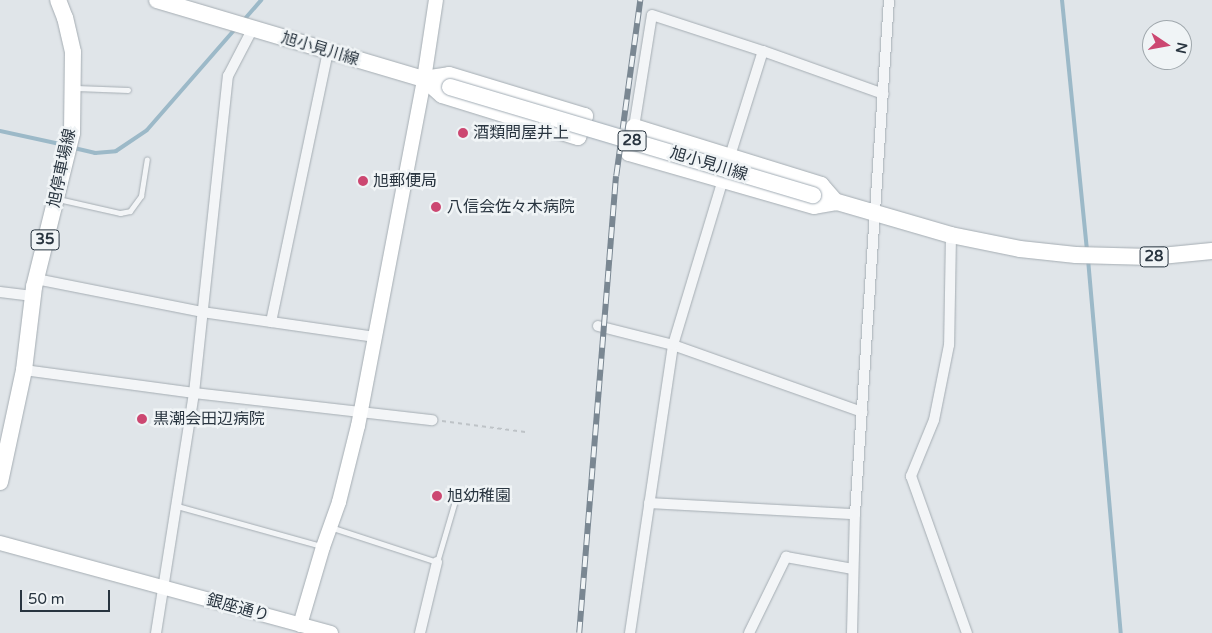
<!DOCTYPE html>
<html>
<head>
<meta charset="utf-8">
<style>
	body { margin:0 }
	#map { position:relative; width:1212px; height:633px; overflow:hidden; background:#e0e5e9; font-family:"Varela Round","Noto Sans JP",sans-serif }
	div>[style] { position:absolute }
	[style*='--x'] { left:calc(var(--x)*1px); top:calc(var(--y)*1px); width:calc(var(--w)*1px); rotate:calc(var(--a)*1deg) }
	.stream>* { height:4px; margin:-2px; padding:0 2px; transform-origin:2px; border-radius:2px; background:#9cb9c8 }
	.path>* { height:2px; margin-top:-1px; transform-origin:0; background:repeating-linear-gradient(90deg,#bec3c7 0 4px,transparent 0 8px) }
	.roads { filter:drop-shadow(0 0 1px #a5adb3) drop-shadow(0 0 1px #a5adb3) }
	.lane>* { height:5px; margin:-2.5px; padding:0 2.5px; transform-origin:2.5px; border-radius:2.5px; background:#f3f5f7 }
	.street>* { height:10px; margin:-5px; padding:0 5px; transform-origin:5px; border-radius:5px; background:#f3f5f7 }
	.secondary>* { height:14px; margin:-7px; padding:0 7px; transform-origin:7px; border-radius:7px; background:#fff }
	.primary>* { height:16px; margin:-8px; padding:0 8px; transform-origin:8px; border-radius:8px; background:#fff }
	.rail>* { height:5.5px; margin-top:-2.75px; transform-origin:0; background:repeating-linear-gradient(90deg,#f0f4f6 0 11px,#7a8792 0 22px); box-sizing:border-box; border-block:1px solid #7a8792 }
	.bridges { filter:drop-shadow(0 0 1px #a0abb4) drop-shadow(0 0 1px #a0abb4) }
	.primary-bridge>* { height:16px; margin:-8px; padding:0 8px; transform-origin:8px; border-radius:8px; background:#fff }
	.dots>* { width:14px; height:14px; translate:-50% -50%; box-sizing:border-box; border:2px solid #f0f4f6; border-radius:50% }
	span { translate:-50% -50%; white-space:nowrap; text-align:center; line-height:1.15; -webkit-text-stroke:5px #f0f4f6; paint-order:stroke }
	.shield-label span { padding:1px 4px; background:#f0f4f6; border:1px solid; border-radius:4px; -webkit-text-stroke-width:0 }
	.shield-label { font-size:15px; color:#293540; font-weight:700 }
	.street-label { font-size:16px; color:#293540 }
	.poi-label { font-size:16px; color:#293540 }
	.left { translate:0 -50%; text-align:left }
	.north { position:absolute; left:1142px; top:20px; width:50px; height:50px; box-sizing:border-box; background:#f0f4f6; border:1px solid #a0a8ad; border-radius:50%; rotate:102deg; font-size:14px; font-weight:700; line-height:20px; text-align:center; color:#293540 }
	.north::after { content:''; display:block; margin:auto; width:18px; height:22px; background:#cc4771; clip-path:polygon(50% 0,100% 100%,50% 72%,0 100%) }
	.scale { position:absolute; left:20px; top:590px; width:90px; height:22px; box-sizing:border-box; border:2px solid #293540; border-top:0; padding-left:6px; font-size:15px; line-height:18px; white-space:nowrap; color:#293540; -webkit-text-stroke:4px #f0f4f6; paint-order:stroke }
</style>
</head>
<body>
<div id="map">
	<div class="stream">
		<i style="--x:1062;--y:0;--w:253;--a:84.3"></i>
		<i style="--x:243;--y:21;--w:28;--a:-49"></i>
		<i style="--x:0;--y:131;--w:66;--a:12.2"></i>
		<i style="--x:74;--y:148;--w:22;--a:13"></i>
		<i style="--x:95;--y:153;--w:21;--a:-5"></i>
		<i style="--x:116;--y:151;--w:37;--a:-34"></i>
		<i style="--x:147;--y:130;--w:135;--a:-48.9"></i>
		<i style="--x:1088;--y:259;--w:375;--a:85"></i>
	</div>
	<div class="path">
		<i style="--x:442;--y:421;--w:84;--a:7.5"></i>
	</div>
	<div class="roads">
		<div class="lane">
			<i style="--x:76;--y:88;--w:52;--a:2.2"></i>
			<i style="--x:58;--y:199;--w:64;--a:12.7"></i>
			<i style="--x:120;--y:213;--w:10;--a:-11"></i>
			<i style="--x:130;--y:211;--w:19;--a:-54"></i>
			<i style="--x:141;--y:196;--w:37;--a:-81"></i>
			<i style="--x:177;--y:506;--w:149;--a:15.5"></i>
			<i style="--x:330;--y:527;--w:113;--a:18.1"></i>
			<i style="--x:437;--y:562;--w:71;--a:-73.6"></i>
		</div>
		<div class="street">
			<i style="--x:634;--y:127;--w:113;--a:-80.9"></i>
			<i style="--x:652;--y:15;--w:117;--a:18"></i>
			<i style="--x:763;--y:51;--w:128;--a:19.6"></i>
			<i style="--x:730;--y:156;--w:110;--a:-72.6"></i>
			<i style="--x:951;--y:235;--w:110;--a:91"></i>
			<i style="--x:949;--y:345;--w:76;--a:101.3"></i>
			<i style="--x:934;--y:420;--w:61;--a:112.3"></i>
			<i style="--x:911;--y:476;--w:167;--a:70.4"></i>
			<i style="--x:36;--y:279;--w:169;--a:11.2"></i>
			<i style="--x:202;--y:312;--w:175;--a:8.2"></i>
			<i style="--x:0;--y:292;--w:33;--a:7"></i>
			<i style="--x:271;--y:322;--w:277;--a:-78.1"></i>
			<i style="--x:598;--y:326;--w:77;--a:14.2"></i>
			<i style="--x:673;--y:345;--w:201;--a:19.5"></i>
			<i style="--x:24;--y:370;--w:172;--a:7.7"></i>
			<i style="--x:194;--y:393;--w:240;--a:6.5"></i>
			<i style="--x:649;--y:503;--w:206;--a:3.1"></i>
			<i style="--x:156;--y:633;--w:243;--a:-81"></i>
			<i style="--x:194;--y:393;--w:319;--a:-83.9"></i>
			<i style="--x:228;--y:76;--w:54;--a:-62.5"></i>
			<i style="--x:420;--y:633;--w:73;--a:-76.5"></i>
			<i style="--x:630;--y:633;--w:291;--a:-81.5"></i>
			<i style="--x:673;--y:345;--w:173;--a:-73.2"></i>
			<i style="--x:749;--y:633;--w:85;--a:-64"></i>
			<i style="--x:786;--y:557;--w:68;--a:10.2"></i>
			<i style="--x:852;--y:633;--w:119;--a:-88.6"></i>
			<i style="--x:855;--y:514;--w:515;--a:-86.22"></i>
		</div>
		<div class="secondary">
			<i style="--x:0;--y:543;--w:343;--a:15.2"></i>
			<i style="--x:300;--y:625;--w:81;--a:-73.6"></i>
			<i style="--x:323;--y:547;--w:48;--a:-70.4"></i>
			<i style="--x:339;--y:502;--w:78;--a:-76"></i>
			<i style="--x:358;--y:426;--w:353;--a:-79.2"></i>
			<i style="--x:424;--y:79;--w:80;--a:-81.4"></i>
		</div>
		<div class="primary">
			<i style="--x:157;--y:0;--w:288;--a:16.5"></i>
			<i style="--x:449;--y:75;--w:142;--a:16.8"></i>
			<i style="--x:585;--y:116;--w:22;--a:108"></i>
			<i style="--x:578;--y:137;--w:142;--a:-162.8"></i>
			<i style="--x:442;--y:95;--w:24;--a:-138"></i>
			<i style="--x:424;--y:79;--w:25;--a:-9"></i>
			<i style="--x:634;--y:127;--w:196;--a:17.2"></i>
			<i style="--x:821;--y:185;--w:23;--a:49"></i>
			<i style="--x:836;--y:202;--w:22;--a:170"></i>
			<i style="--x:814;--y:206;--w:192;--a:-164"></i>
			<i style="--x:629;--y:153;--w:26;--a:-79"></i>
			<i style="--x:827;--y:199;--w:129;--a:16.2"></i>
			<i style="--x:951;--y:235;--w:70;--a:11.5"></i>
			<i style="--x:1020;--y:249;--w:56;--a:6.1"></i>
			<i style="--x:1076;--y:255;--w:75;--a:1.5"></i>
			<i style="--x:1151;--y:257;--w:61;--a:-5.6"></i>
			<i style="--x:0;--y:482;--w:115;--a:-77.9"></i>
			<i style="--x:24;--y:370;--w:84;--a:-83.1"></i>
			<i style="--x:34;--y:287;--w:159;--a:-76.1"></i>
			<i style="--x:72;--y:133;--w:81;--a:-89.3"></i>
			<i style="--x:73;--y:52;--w:35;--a:-103"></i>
			<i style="--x:65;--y:18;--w:19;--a:-111"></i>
		</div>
	</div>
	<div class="rail">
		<i style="--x:579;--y:633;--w:458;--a:-85.4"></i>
		<i style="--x:616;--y:176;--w:178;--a:-82.2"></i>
	</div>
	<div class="bridges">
		<div class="primary-bridge">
			<i style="--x:450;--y:87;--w:379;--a:16.6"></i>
		</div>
	</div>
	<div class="dots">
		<i style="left:463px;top:133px;background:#cc4771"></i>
		<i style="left:363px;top:181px;background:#cc4771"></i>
		<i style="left:436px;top:207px;background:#cc4771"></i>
		<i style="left:142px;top:419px;background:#cc4771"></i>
		<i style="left:437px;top:496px;background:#cc4771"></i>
	</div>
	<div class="shield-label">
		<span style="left:632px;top:141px">28</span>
		<span style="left:45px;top:240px">35</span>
		<span style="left:1154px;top:257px">28</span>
	</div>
	<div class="street-label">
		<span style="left:320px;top:49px;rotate:17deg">旭小見川線</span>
		<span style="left:709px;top:164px;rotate:17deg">旭小見川線</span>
		<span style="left:62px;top:168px;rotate:-78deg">旭停車場線</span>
		<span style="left:238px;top:608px;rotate:15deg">銀座通り</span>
	</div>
	<div class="poi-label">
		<span class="left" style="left:473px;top:133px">酒類問屋井上</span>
		<span class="left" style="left:373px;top:181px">旭郵便局</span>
		<span class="left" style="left:447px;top:207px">八信会佐々木病院</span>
		<span class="left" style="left:153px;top:419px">黒潮会田辺病院</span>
		<span class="left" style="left:447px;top:496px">旭幼稚園</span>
	</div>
	<div class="north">N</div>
	<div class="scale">50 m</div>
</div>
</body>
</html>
